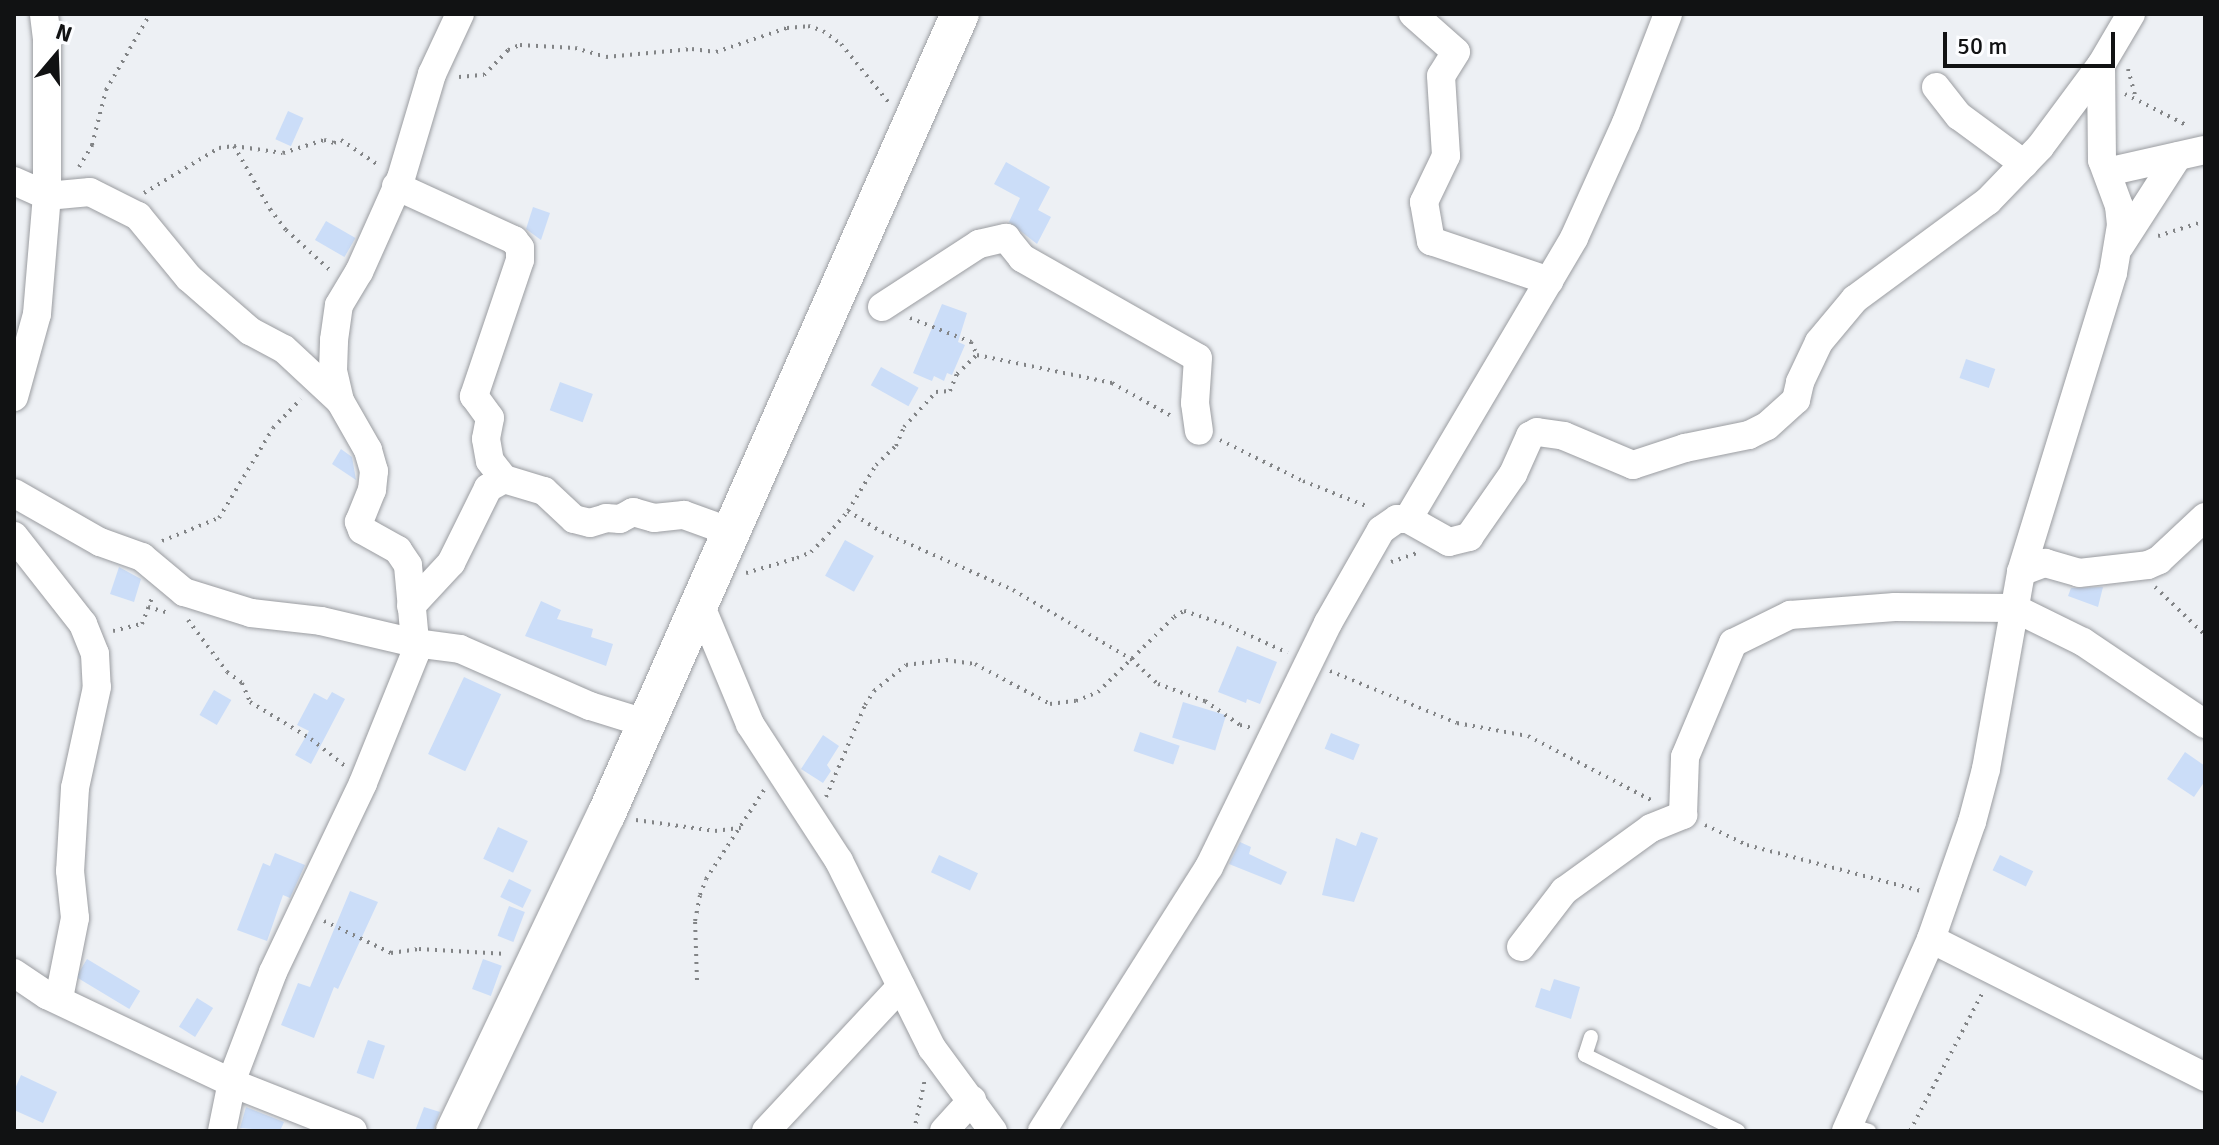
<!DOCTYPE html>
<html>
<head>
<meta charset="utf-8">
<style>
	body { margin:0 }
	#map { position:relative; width:2219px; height:1145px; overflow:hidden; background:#edf0f4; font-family:Signika,sans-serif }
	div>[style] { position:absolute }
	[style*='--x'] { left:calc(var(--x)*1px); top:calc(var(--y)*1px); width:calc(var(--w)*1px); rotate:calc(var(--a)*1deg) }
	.building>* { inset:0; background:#cbddf8; transform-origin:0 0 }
	.path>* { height:4px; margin-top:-2px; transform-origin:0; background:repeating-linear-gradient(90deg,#828486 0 2px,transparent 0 8px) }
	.roads { filter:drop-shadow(0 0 2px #9b9da1) drop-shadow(0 0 2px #9b9da1) }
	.service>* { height:14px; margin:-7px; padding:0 7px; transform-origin:7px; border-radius:7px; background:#fff }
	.minor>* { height:28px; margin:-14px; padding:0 14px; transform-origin:14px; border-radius:14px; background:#fff }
	.secondary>* { height:38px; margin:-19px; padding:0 19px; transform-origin:19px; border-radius:19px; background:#fff }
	span { translate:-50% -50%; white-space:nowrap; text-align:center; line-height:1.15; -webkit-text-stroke:6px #fcfdff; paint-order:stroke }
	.frame { position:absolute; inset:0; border:16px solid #111213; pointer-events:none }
	.north { position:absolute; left:16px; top:16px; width:80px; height:80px; -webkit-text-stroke:6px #fcfdff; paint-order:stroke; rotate:19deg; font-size:22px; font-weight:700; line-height:32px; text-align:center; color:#111213 }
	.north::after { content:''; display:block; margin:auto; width:28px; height:36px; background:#111213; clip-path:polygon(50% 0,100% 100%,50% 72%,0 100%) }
	.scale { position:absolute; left:1943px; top:32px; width:172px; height:36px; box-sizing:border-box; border:4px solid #111213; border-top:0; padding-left:10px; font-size:24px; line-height:28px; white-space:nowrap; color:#111213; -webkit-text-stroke:6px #fcfdff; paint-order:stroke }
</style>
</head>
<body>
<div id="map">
	<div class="building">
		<i style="left:288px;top:111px;width:17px;height:31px;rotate:24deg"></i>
		<i style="clip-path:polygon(1006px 162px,1050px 187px,1038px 210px,1051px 217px,1037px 244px,1009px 222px,1020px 198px,994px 184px)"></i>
		<i style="clip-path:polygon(533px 207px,550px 213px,541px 240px,526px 229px)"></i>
		<i style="left:326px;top:221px;width:34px;height:22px;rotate:30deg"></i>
		<i style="clip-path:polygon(942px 304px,967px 313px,958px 342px,965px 345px,952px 375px,947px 373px,944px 381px,934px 376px,932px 381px,913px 373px)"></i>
		<i style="left:1966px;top:359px;width:31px;height:20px;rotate:19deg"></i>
		<i style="left:881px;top:367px;width:43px;height:21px;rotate:29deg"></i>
		<i style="left:560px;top:382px;width:35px;height:30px;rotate:20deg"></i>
		<i style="clip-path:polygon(341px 449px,352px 457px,356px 480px,332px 464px)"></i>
		<i style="left:845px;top:540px;width:33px;height:41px;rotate:29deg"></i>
		<i style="clip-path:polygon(119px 567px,141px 579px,134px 602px,110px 594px)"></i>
		<i style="clip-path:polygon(2103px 587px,2098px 607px,2068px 596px,2071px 588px)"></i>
		<i style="clip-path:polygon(541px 601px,561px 610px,557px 619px,593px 629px,591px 637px,613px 644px,606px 666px,525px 636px)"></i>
		<i style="clip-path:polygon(1237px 646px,1277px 662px,1260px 704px,1247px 699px,1246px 703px,1218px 692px)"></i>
		<i style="left:464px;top:677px;width:41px;height:85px;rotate:25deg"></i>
		<i style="left:214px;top:690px;width:20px;height:29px;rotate:30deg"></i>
		<i style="clip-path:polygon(332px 692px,345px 699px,311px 764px,295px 755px,309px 731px,297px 725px,314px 693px,327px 700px)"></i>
		<i style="left:1183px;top:702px;width:45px;height:37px;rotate:17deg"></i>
		<i style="left:1140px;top:732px;width:42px;height:20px;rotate:19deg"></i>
		<i style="left:1331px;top:733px;width:31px;height:17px;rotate:22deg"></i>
		<i style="clip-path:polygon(823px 735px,839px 746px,827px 765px,831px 771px,823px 783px,801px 769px)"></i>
		<i style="clip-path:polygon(2185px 752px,2205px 766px,2205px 781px,2194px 797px,2167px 779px)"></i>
		<i style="left:498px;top:827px;width:33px;height:35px;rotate:25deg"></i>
		<i style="clip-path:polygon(1361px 832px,1378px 838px,1354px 902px,1322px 895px,1336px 838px,1356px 846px)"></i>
		<i style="clip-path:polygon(1240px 842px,1251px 847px,1249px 854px,1287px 872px,1281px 885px,1229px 864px)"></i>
		<i style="clip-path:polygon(275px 853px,305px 865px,290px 898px,283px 895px,267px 941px,237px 930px,263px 863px,270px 866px)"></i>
		<i style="left:939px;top:855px;width:43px;height:19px;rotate:25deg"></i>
		<i style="left:2000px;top:855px;width:37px;height:17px;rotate:26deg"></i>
		<i style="left:509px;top:879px;width:25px;height:20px;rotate:26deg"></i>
		<i style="clip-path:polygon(350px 891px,378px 902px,338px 989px,334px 987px,314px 1038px,281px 1025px,298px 983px,310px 987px)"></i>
		<i style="left:509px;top:906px;width:17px;height:32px;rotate:21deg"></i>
		<i style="left:87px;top:959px;width:62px;height:21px;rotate:31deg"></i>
		<i style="left:483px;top:959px;width:20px;height:32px;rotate:20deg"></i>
		<i style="clip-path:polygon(1554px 979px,1580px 987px,1571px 1019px,1535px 1007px,1541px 988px,1550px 991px)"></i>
		<i style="left:197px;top:998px;width:19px;height:34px;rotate:32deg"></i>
		<i style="left:368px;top:1040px;width:18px;height:35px;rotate:19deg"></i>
		<i style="clip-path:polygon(21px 1075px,57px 1092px,43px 1123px,14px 1110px,14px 1091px)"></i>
		<i style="clip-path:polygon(246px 1107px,284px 1122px,280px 1131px,240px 1128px)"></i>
		<i style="clip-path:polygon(424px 1107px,440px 1112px,433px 1131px,415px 1131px)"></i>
	</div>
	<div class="path">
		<i style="--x:2128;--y:69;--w:30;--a:75"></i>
		<i style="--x:459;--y:77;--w:25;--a:-5"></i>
		<i style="--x:484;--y:75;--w:35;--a:-46"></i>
		<i style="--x:508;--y:50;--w:13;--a:-23"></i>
		<i style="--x:520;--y:45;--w:55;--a:3.1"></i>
		<i style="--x:575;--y:48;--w:32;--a:16"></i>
		<i style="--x:606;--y:57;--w:86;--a:-5.3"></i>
		<i style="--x:692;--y:49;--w:24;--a:7"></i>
		<i style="--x:716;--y:52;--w:75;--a:-18.7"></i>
		<i style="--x:787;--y:28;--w:21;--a:-5"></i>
		<i style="--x:808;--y:26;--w:16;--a:18"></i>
		<i style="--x:823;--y:31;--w:22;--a:36"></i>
		<i style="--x:841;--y:44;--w:77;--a:50.8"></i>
		<i style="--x:2125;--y:94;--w:71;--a:26.9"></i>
		<i style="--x:234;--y:146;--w:73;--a:60.3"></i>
		<i style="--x:270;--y:209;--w:26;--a:53"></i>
		<i style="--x:286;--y:230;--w:62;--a:42.4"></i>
		<i style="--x:79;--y:167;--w:26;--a:-59"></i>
		<i style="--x:92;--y:145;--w:57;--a:-75.7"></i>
		<i style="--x:106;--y:90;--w:88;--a:-59.9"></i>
		<i style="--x:144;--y:193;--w:87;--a:-31"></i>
		<i style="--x:219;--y:148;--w:15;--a:-8"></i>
		<i style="--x:234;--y:146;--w:49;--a:8.1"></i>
		<i style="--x:283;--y:153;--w:43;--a:-17.6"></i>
		<i style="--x:324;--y:140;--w:10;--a:17"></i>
		<i style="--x:334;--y:143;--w:8;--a:-23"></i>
		<i style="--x:341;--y:140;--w:45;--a:34"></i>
		<i style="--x:2158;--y:236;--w:49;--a:-17.7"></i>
		<i style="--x:910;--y:318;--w:66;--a:21.5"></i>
		<i style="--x:971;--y:342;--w:14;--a:65"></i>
		<i style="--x:977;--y:355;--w:138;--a:11.7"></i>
		<i style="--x:1112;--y:383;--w:70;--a:29.1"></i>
		<i style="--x:1220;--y:440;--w:93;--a:26.3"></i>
		<i style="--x:1303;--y:481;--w:71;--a:21.5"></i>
		<i style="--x:848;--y:511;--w:40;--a:32"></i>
		<i style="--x:882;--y:532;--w:143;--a:23.9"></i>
		<i style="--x:1013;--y:590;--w:137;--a:30.3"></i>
		<i style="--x:1131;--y:659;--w:37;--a:43"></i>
		<i style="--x:1158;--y:684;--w:50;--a:19.9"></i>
		<i style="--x:1205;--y:701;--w:42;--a:34.4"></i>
		<i style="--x:1240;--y:725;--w:12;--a:14"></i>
		<i style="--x:162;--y:541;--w:61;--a:-22"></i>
		<i style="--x:219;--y:518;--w:105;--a:-59"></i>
		<i style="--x:273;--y:428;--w:40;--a:-46"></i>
		<i style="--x:1391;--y:562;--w:28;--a:-19"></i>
		<i style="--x:746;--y:573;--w:53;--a:-16.4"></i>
		<i style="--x:797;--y:558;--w:15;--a:-23"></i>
		<i style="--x:811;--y:552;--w:17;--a:-45"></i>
		<i style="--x:823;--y:540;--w:38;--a:-49"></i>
		<i style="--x:848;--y:511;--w:54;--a:-58.7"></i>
		<i style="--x:876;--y:465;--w:28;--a:-44"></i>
		<i style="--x:896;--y:446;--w:21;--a:-67"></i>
		<i style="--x:904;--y:427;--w:47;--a:-47.6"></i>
		<i style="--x:936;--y:392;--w:14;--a:-4"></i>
		<i style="--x:950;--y:391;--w:18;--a:-68"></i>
		<i style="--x:957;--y:374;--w:28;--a:-44"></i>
		<i style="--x:2155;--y:587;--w:69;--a:43.8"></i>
		<i style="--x:148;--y:607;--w:22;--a:16"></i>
		<i style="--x:188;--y:620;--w:65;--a:53.1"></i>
		<i style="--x:227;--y:672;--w:19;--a:36"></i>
		<i style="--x:242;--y:683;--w:21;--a:67"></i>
		<i style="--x:250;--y:702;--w:71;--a:31.2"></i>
		<i style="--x:311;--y:739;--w:43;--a:38.5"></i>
		<i style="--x:113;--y:631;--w:30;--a:-14"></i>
		<i style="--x:142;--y:624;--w:28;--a:-69"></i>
		<i style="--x:1330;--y:671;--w:137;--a:22.3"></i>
		<i style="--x:1457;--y:723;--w:72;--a:10.4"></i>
		<i style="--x:1528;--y:736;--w:141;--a:27.5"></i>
		<i style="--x:826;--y:797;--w:100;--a:-67"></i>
		<i style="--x:865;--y:705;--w:17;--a:-57"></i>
		<i style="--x:874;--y:691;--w:41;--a:-39.1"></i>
		<i style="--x:906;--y:665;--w:40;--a:-7.1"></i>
		<i style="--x:946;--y:660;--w:29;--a:8"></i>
		<i style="--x:975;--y:664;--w:85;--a:28.1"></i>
		<i style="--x:1050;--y:704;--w:26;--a:-7"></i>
		<i style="--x:1076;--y:701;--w:24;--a:-22"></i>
		<i style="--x:1098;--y:692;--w:107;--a:-44.6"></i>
		<i style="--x:1174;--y:617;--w:12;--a:-31"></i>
		<i style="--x:1184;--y:611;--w:40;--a:18"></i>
		<i style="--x:1222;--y:623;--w:72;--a:24.4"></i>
		<i style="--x:636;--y:820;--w:80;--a:7.9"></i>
		<i style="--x:715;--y:831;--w:26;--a:-7"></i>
		<i style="--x:1705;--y:825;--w:47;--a:25.5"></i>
		<i style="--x:1747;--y:845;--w:180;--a:14.8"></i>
		<i style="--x:324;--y:921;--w:74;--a:25.5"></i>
		<i style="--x:391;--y:953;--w:28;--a:-8"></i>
		<i style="--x:419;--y:949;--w:88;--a:3.3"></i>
		<i style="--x:697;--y:980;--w:59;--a:-91.9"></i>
		<i style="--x:695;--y:921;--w:26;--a:-79"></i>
		<i style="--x:700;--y:895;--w:17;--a:-69"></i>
		<i style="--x:706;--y:879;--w:106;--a:-56.9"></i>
		<i style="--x:914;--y:1131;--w:53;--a:-78.1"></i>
		<i style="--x:1910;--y:1131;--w:155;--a:-62.3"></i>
	</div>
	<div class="roads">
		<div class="service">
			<i style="--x:1591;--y:1037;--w:19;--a:108"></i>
			<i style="--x:1585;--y:1055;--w:171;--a:26.4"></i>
			<i style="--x:1848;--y:1125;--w:22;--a:16"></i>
		</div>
		<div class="minor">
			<i style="--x:1413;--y:14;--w:57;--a:41.5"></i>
			<i style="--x:1456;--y:52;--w:28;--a:122"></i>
			<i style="--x:1441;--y:76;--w:80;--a:86.4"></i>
			<i style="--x:1446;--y:156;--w:51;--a:115.6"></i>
			<i style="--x:1424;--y:202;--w:40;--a:80"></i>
			<i style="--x:1431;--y:241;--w:125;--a:18.7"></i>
			<i style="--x:1936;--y:87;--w:37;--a:52"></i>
			<i style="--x:1959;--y:116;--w:81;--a:36.4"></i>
			<i style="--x:2107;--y:172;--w:100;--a:-12.7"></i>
			<i style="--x:14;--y:181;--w:36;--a:24"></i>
			<i style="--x:47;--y:196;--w:43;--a:-5.3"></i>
			<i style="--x:90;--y:192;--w:54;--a:26.6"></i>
			<i style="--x:138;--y:216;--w:80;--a:50.6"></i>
			<i style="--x:189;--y:278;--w:81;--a:41"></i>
			<i style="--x:250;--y:331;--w:38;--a:28"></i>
			<i style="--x:284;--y:349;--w:76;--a:42.9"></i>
			<i style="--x:396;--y:186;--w:130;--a:24.6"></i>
			<i style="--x:514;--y:240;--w:10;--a:53"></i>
			<i style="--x:520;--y:248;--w:12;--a:90"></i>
			<i style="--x:520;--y:260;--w:144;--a:108.7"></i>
			<i style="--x:474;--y:396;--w:27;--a:54"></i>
			<i style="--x:490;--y:418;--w:21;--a:101"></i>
			<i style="--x:486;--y:439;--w:22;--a:80"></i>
			<i style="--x:490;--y:461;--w:23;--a:52"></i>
			<i style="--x:2120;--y:246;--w:107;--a:-57.2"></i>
			<i style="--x:882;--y:307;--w:116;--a:-33"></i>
			<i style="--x:979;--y:244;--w:28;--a:-13"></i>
			<i style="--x:1006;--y:238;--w:26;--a:51"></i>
			<i style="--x:1022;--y:258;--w:202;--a:29.6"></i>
			<i style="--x:1198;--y:358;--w:45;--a:93.8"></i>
			<i style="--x:1195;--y:403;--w:28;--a:82"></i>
			<i style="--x:14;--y:397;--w:86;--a:-74.5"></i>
			<i style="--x:37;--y:314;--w:118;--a:-85.2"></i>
			<i style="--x:47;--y:196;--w:157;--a:-90"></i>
			<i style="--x:47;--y:39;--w:25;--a:-97"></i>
			<i style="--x:14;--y:493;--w:99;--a:29.7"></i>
			<i style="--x:100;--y:542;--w:45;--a:19.7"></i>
			<i style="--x:142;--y:557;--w:55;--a:39.8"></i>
			<i style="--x:184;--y:592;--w:70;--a:17.4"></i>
			<i style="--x:251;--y:613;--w:70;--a:6.5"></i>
			<i style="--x:321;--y:621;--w:97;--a:13.2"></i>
			<i style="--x:415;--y:643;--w:45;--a:7.6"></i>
			<i style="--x:460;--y:649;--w:142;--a:23.7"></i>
			<i style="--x:590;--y:706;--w:58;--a:17.2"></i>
			<i style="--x:1408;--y:519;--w:326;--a:-59.4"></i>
			<i style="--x:1574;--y:238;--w:126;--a:-65.7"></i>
			<i style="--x:1626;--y:123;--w:117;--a:-68.9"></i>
			<i style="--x:14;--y:536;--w:112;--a:51.9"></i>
			<i style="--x:83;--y:624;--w:32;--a:68"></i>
			<i style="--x:95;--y:654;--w:33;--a:87"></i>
			<i style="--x:97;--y:687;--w:103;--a:102.3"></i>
			<i style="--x:75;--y:788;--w:83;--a:93.4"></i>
			<i style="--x:70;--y:871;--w:47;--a:83.9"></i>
			<i style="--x:75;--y:918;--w:82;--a:101.3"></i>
			<i style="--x:2021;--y:572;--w:26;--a:-21"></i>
			<i style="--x:2045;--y:563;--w:35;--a:16"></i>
			<i style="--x:2079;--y:573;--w:69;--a:-6.6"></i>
			<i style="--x:2148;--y:565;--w:12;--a:-24"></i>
			<i style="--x:2159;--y:560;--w:63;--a:-43.1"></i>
			<i style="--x:700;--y:604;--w:130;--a:67.4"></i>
			<i style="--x:750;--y:724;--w:163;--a:57"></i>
			<i style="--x:839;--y:861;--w:209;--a:63.6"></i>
			<i style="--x:932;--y:1048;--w:103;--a:53.7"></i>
			<i style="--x:411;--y:606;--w:59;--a:-47.1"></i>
			<i style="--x:451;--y:563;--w:84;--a:-63.7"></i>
			<i style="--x:488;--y:488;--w:18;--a:-29"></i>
			<i style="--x:504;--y:479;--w:42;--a:16.7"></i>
			<i style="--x:544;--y:491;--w:41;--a:43"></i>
			<i style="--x:574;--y:519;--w:16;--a:14"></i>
			<i style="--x:590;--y:523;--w:17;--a:-17"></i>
			<i style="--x:606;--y:518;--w:14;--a:4"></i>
			<i style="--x:620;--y:519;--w:15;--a:-28"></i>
			<i style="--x:633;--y:512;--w:22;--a:16"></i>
			<i style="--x:654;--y:518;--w:30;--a:-6"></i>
			<i style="--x:684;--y:515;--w:50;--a:19.9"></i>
			<i style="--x:1931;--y:939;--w:307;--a:26.7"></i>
			<i style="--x:1521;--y:947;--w:71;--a:-52.5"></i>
			<i style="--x:1564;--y:891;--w:107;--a:-35.9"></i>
			<i style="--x:1651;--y:828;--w:35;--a:-22"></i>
			<i style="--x:1683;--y:815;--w:58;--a:-88"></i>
			<i style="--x:1685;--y:757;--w:124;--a:-67.2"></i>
			<i style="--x:1733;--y:643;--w:64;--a:-26.2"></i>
			<i style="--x:1790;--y:615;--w:105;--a:-4.4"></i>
			<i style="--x:1895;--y:607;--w:119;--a:0.5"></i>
			<i style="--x:2014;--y:608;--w:77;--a:26.2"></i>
			<i style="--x:2083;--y:642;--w:147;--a:33.9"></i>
			<i style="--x:14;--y:973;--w:40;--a:34"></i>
			<i style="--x:47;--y:995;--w:205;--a:25.4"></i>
			<i style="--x:232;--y:1083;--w:130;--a:21.6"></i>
			<i style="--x:222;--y:1131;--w:55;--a:-78.5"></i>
			<i style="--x:233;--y:1077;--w:112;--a:-69.1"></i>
			<i style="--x:273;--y:972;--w:209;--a:-64.5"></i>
			<i style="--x:363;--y:783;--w:141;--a:-68"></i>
			<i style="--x:416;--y:652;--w:87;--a:-95.3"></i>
			<i style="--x:408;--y:565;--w:18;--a:-124"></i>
			<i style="--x:398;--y:550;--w:41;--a:-150.9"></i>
			<i style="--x:362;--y:530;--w:9;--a:-111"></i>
			<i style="--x:359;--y:522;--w:35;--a:-68"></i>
			<i style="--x:372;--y:490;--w:19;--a:-84"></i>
			<i style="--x:374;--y:471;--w:22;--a:-106"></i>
			<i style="--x:368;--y:450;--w:56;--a:-119.7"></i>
			<i style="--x:340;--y:401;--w:31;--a:-103"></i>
			<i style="--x:333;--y:371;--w:31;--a:-88"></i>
			<i style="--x:334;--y:340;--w:35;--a:-82"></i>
			<i style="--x:339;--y:305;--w:39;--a:-59"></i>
			<i style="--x:359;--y:272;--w:103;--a:-65.9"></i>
			<i style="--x:401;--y:178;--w:109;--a:-73.4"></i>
			<i style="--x:432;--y:74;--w:66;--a:-65"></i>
			<i style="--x:766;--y:1131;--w:198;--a:-47"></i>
			<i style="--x:944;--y:1131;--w:42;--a:-47.9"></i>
			<i style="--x:1042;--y:1131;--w:312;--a:-57.7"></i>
			<i style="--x:1209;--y:867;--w:271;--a:-64"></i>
			<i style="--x:1328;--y:623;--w:107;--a:-60.3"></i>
			<i style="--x:1381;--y:530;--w:19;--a:-35"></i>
			<i style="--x:1397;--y:519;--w:11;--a:0"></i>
			<i style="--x:1408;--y:519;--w:47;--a:29.3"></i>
			<i style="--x:1449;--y:542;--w:21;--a:-14"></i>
			<i style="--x:1469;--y:537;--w:77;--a:-55.1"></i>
			<i style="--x:1513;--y:474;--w:42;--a:-65.9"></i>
			<i style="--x:1530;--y:436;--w:8;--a:-30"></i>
			<i style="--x:1537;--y:432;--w:27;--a:8"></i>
			<i style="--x:1564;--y:436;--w:75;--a:22.8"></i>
			<i style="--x:1633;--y:465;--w:55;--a:-18.1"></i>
			<i style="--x:1685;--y:448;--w:65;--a:-11.5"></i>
			<i style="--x:1749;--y:435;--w:20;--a:-27"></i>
			<i style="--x:1767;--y:426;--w:39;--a:-42"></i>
			<i style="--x:1796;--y:400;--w:18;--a:-77"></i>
			<i style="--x:1800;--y:382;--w:44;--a:-64.6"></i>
			<i style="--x:1819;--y:342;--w:56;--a:-50.1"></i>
			<i style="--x:1855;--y:299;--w:165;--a:-36.4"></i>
			<i style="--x:1988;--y:201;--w:75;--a:-46.1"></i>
			<i style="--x:2040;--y:147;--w:102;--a:-53.4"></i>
			<i style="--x:2101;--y:65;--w:59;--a:-59.5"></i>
			<i style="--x:1846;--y:1131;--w:210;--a:-66.1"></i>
			<i style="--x:1931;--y:939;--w:124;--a:-70.7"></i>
			<i style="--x:1972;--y:822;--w:55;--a:-75.2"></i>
			<i style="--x:1986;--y:769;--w:200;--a:-79.9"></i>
			<i style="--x:2021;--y:572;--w:313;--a:-72.9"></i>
			<i style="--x:2113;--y:273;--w:49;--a:-80.5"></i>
			<i style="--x:2121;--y:225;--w:19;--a:-96"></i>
			<i style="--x:2119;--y:206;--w:49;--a:-110.3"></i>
			<i style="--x:2102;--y:160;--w:95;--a:-90.6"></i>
		</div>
		<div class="secondary">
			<i style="--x:455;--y:1131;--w:350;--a:-64.5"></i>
			<i style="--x:606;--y:815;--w:876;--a:-66.16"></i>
		</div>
	</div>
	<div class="frame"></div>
	<div class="north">N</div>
	<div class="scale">50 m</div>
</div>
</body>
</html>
